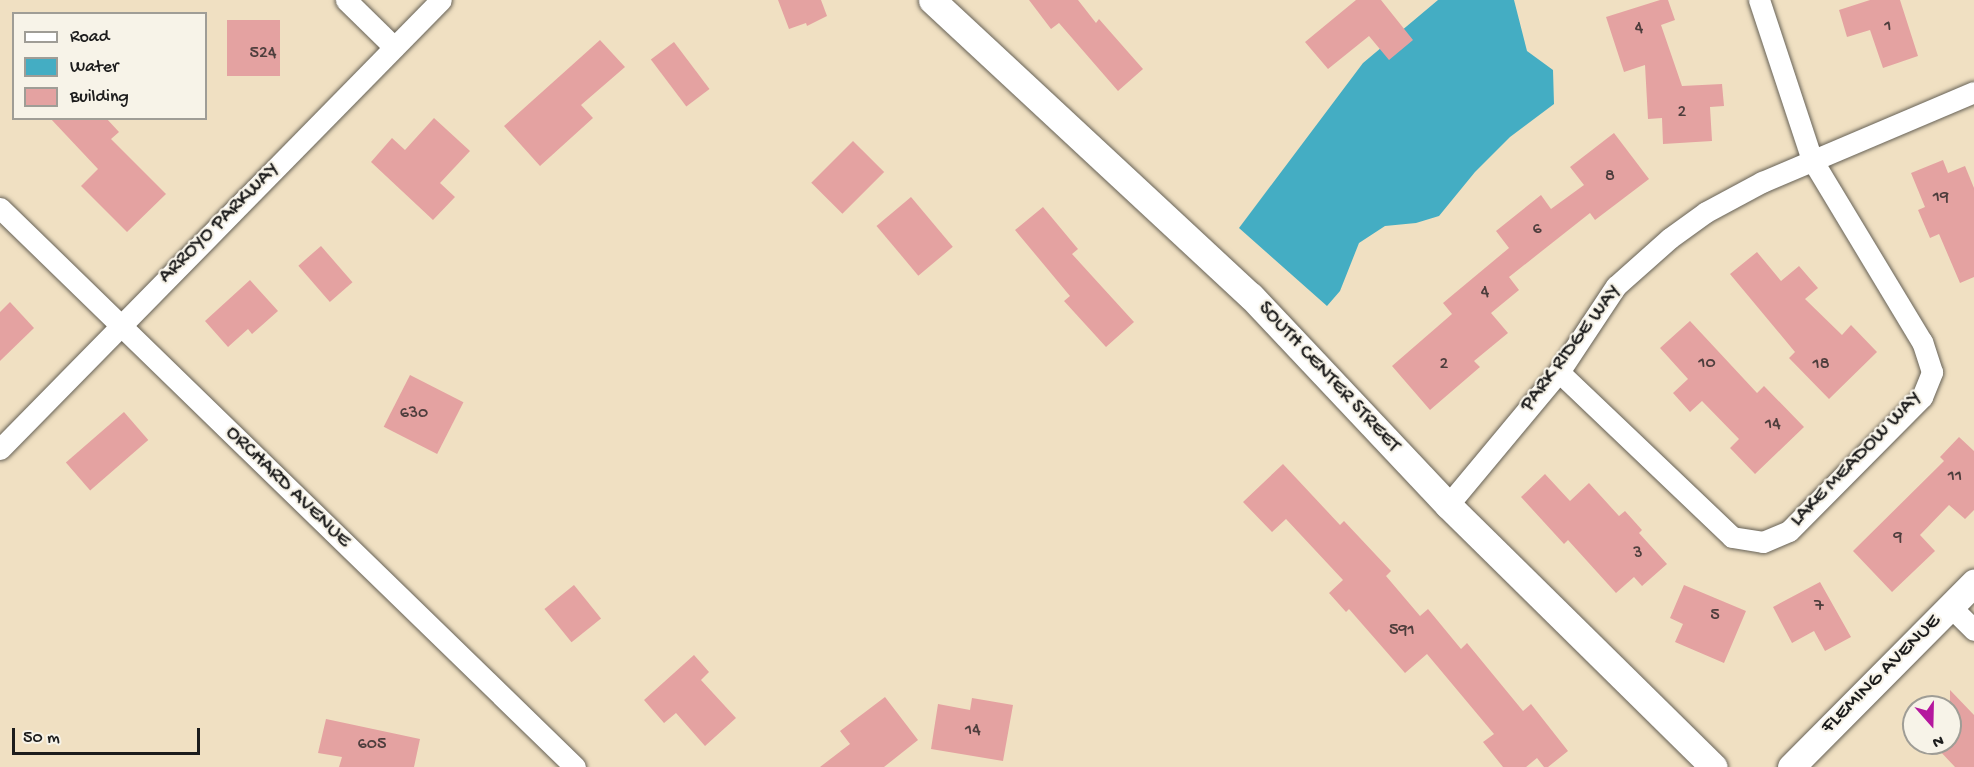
<!DOCTYPE html>
<html>
<head>
<meta charset="utf-8">
<style>
	body { margin:0 }
	#map { position:relative; width:1974px; height:767px; overflow:hidden; background:#f0e0c2; font-family:"Gochi Hand",sans-serif }
	div>[style] { position:absolute }
	[style*='--x'] { left:calc(var(--x)*1px); top:calc(var(--y)*1px); width:calc(var(--w)*1px); rotate:calc(var(--a)*1deg) }
	.water>* { inset:0; background:#44adc3 }
	.building>* { inset:0; background:#e4a2a1; transform-origin:0 0 }
	.roads { filter:drop-shadow(0 0 2px #666156) drop-shadow(0 0 2px #666156) }
	.minor>* { height:21px; margin:-10.5px; padding:0 10.5px; transform-origin:10.5px; border-radius:10.5px; background:#fff }
	.tertiary>* { height:27px; margin:-13.5px; padding:0 13.5px; transform-origin:13.5px; border-radius:13.5px; background:#fff }
	span { translate:-50% -50%; white-space:nowrap; text-align:center; line-height:1.15; -webkit-text-stroke:4.5px #f7f3e8; paint-order:stroke }
	.number-label { font-size:18px; color:#4e3e3d }
	.number-label span { -webkit-text-stroke-width:0 }
	.street-label { font-size:21px; color:#1c1c1c }
	.legend { position:absolute; left:12px; top:12px; width:195px; height:108px; box-sizing:border-box; background:#f7f3e8; border:2px solid #9f9d96; margin:0; padding:8px 10px; list-style:none; font-size:18px; color:#1c1c1c }
	.legend li { display:flex; align-items:center; gap:12px; height:30px }
	.legend b { width:30px; border:2px solid #9f9d96 }
	.north { position:absolute; left:1902px; top:695px; width:60px; height:60px; box-sizing:border-box; background:#f7f3e8; border:2px solid #9f9d96; border-radius:50%; rotate:160deg; font-size:16px; font-weight:700; line-height:24px; text-align:center; color:#1c1c1c }
	.north::after { content:''; display:block; margin:auto; width:21px; height:27px; background:#b5179e; clip-path:polygon(50% 0,100% 100%,50% 72%,0 100%) }
	.scale { position:absolute; left:12px; top:728px; width:188px; height:27px; box-sizing:border-box; border:3px solid #1c1c1c; border-top:0; padding-left:8px; font-size:18px; line-height:21px; white-space:nowrap; color:#1c1c1c; -webkit-text-stroke:4px #f7f3e8; paint-order:stroke }
</style>
</head>
<body>
<div id="map">
	<div class="water">
		<i style="clip-path:polygon(1438px 0,1514px 0,1527px 51px,1553px 70px,1554px 104px,1510px 137px,1475px 172px,1439px 216px,1416px 223px,1385px 226px,1359px 243px,1340px 291px,1327px 306px,1239px 228px,1363px 63px)"></i>
	</div>
	<div class="building">
		<i style="clip-path:polygon(778px 0,821px 0,827px 16px,807px 26px,806px 23px,789px 29px)"></i>
		<i style="clip-path:polygon(1029px 0,1078px 0,1096px 23px,1099px 19px,1143px 69px,1118px 91px,1059px 23px,1051px 29px)"></i>
		<i style="clip-path:polygon(1356px 0,1381px 0,1413px 40px,1389px 60px,1369px 36px,1328px 69px,1305px 42px)"></i>
		<i style="clip-path:polygon(1660px 0,1668px 0,1675px 20px,1661px 25px,1682px 86px,1722px 84px,1724px 106px,1710px 107px,1712px 141px,1663px 144px,1662px 118px,1648px 119px,1645px 65px,1624px 72px,1606px 17px)"></i>
		<i style="clip-path:polygon(1870px 0,1900px 0,1918px 56px,1883px 68px,1870px 30px,1847px 37px,1839px 10px)"></i>
		<i style="left:227px;top:20px;width:53px;height:56px"></i>
		<i style="clip-path:polygon(600px 40px,625px 67px,581px 105px,593px 118px,540px 166px,504px 126px)"></i>
		<i style="left:674px;top:42px;width:59px;height:29px;rotate:53deg"></i>
		<i style="clip-path:polygon(50px 118px,106px 118px,119px 132px,111px 139px,166px 194px,127px 232px,81px 186px,98px 169px)"></i>
		<i style="clip-path:polygon(434px 118px,470px 151px,440px 183px,455px 197px,433px 220px,371px 162px,392px 138px,405px 150px)"></i>
		<i style="clip-path:polygon(1614px 133px,1649px 179px,1595px 220px,1590px 213px,1509px 277px,1519px 290px,1491px 313px,1508px 333px,1474px 361px,1480px 367px,1430px 410px,1392px 366px,1452px 314px,1443px 303px,1509px 248px,1496px 231px,1541px 195px,1551px 209px,1584px 185px,1570px 167px)"></i>
		<i style="left:853px;top:141px;width:44px;height:59px;rotate:45deg"></i>
		<i style="clip-path:polygon(1943px 160px,1948px 173px,1965px 166px,1974px 188px,1974px 277px,1960px 283px,1939px 234px,1930px 238px,1918px 210px,1925px 207px,1911px 173px)"></i>
		<i style="left:911px;top:197px;width:65px;height:45px;rotate:50deg"></i>
		<i style="clip-path:polygon(1043px 207px,1078px 249px,1072px 254px,1134px 322px,1106px 347px,1064px 301px,1070px 296px,1015px 230px)"></i>
		<i style="left:321px;top:246px;width:48px;height:30px;rotate:49deg"></i>
		<i style="clip-path:polygon(1757px 252px,1781px 281px,1799px 266px,1818px 288px,1805px 299px,1842px 335px,1851px 325px,1877px 352px,1829px 399px,1789px 358px,1795px 352px,1730px 274px)"></i>
		<i style="clip-path:polygon(250px 280px,278px 311px,252px 334px,248px 329px,228px 347px,205px 321px)"></i>
		<i style="clip-path:polygon(10px 302px,34px 328px,0 361px,0 312px)"></i>
		<i style="clip-path:polygon(1690px 321px,1757px 393px,1764px 386px,1804px 427px,1755px 474px,1730px 448px,1739px 439px,1702px 401px,1690px 412px,1673px 393px,1688px 379px,1660px 348px)"></i>
		<i style="left:410px;top:375px;width:60px;height:58px;rotate:27deg"></i>
		<i style="left:124px;top:412px;width:37px;height:77px;rotate:49deg"></i>
		<i style="clip-path:polygon(1959px 437px,1974px 451px,1974px 510px,1965px 519px,1949px 505px,1920px 535px,1935px 551px,1892px 592px,1853px 551px,1944px 461px,1940px 457px)"></i>
		<i style="clip-path:polygon(1283px 464px,1340px 525px,1344px 521px,1391px 571px,1386px 576px,1420px 616px,1428px 609px,1461px 649px,1467px 643px,1523px 711px,1531px 704px,1568px 751px,1548px 767px,1544px 767px,1537px 758px,1526px 767px,1503px 767px,1483px 742px,1494px 734px,1427px 654px,1405px 673px,1349px 609px,1346px 612px,1329px 593px,1343px 580px,1286px 519px,1272px 532px,1243px 502px)"></i>
		<i style="clip-path:polygon(1545px 474px,1570px 501px,1589px 483px,1619px 516px,1625px 511px,1642px 530px,1639px 533px,1667px 564px,1642px 586px,1634px 577px,1616px 593px,1568px 540px,1564px 544px,1521px 497px)"></i>
		<i style="clip-path:polygon(1820px 582px,1851px 637px,1825px 651px,1814px 631px,1792px 643px,1773px 607px)"></i>
		<i style="left:574px;top:585px;width:43px;height:38px;rotate:51deg"></i>
		<i style="clip-path:polygon(1684px 585px,1746px 611px,1724px 663px,1675px 642px,1683px 624px,1670px 618px)"></i>
		<i style="clip-path:polygon(694px 655px,709px 672px,701px 680px,736px 718px,705px 746px,676px 713px,664px 723px,644px 700px)"></i>
		<i style="clip-path:polygon(1950px 690px,1974px 715px,1974px 767px,1955px 767px,1938px 749px,1944px 743px,1950px 743px)"></i>
		<i style="clip-path:polygon(885px 697px,918px 740px,884px 767px,820px 767px,850px 744px,840px 731px)"></i>
		<i style="clip-path:polygon(972px 698px,1013px 705px,1003px 761px,931px 749px,938px 704px,970px 710px)"></i>
		<i style="clip-path:polygon(326px 719px,420px 739px,414px 767px,339px 767px,342px 757px,318px 753px)"></i>
	</div>
	<div class="roads">
		<div class="minor">
			<i style="--x:346;--y:0;--w:67;--a:44.4"></i>
			<i style="--x:0;--y:208;--w:802;--a:44.19"></i>
			<i style="--x:1559;--y:372;--w:239;--a:43.6"></i>
			<i style="--x:1732;--y:537;--w:31;--a:9"></i>
			<i style="--x:1763;--y:542;--w:28;--a:-23"></i>
			<i style="--x:1789;--y:531;--w:189;--a:-45.2"></i>
			<i style="--x:1922;--y:397;--w:27;--a:-68"></i>
			<i style="--x:1932;--y:372;--w:32;--a:-108"></i>
			<i style="--x:1922;--y:342;--w:213;--a:-121.1"></i>
			<i style="--x:1812;--y:160;--w:169;--a:-108.3"></i>
			<i style="--x:0;--y:449;--w:629;--a:-45.52"></i>
			<i style="--x:1448;--y:505;--w:173;--a:-50.2"></i>
			<i style="--x:1559;--y:372;--w:103;--a:-56.5"></i>
			<i style="--x:1616;--y:286;--w:72;--a:-41.6"></i>
			<i style="--x:1670;--y:238;--w:44;--a:-35.8"></i>
			<i style="--x:1706;--y:212;--w:64;--a:-28.2"></i>
			<i style="--x:1762;--y:182;--w:230;--a:-23"></i>
			<i style="--x:1950;--y:606;--w:34;--a:45"></i>
		</div>
		<div class="tertiary">
			<i style="--x:932;--y:0;--w:435;--a:42.9"></i>
			<i style="--x:1251;--y:296;--w:287;--a:46.7"></i>
			<i style="--x:1448;--y:505;--w:373;--a:44.6"></i>
			<i style="--x:1791;--y:767;--w:260;--a:-45.2"></i>
		</div>
	</div>
	<div class="number-label">
		<span style="left:1888px;top:27px">1</span>
		<span style="left:1639px;top:29px">4</span>
		<span style="left:263px;top:54px">524</span>
		<span style="left:1682px;top:113px">2</span>
		<span style="left:1610px;top:177px">8</span>
		<span style="left:1941px;top:198px">19</span>
		<span style="left:1537px;top:230px">6</span>
		<span style="left:1485px;top:293px">4</span>
		<span style="left:1707px;top:364px">10</span>
		<span style="left:1444px;top:365px">2</span>
		<span style="left:1821px;top:365px">18</span>
		<span style="left:414px;top:414px">630</span>
		<span style="left:1773px;top:425px">14</span>
		<span style="left:1955px;top:477px">11</span>
		<span style="left:1898px;top:538px">9</span>
		<span style="left:1638px;top:554px">3</span>
		<span style="left:1819px;top:607px">7</span>
		<span style="left:1715px;top:616px">5</span>
		<span style="left:1402px;top:631px">591</span>
		<span style="left:973px;top:731px">14</span>
		<span style="left:372px;top:745px">605</span>
	</div>
	<div class="street-label">
		<span style="left:220px;top:224px;rotate:-45deg">ARROYO PARKWAY</span>
		<span style="left:1572px;top:349px;rotate:-53deg">PARK RIDGE WAY</span>
		<span style="left:1328px;top:378px;rotate:47deg">SOUTH CENTER STREET</span>
		<span style="left:1857px;top:460px;rotate:-46deg">LAKE MEADOW WAY</span>
		<span style="left:287px;top:488px;rotate:44deg">ORCHARD AVENUE</span>
		<span style="left:1882px;top:675px;rotate:-45deg">FLEMING AVENUE</span>
	</div>
	<ul class="legend">
	<li><b style="height:8px;background:#fff"></b>Road</li>
	<li><b style="height:16px;background:#44adc3"></b>Water</li>
	<li><b style="height:16px;background:#e4a2a1"></b>Building</li>
	</ul>
	<div class="north">N</div>
	<div class="scale">50 m</div>
</div>
</body>
</html>
